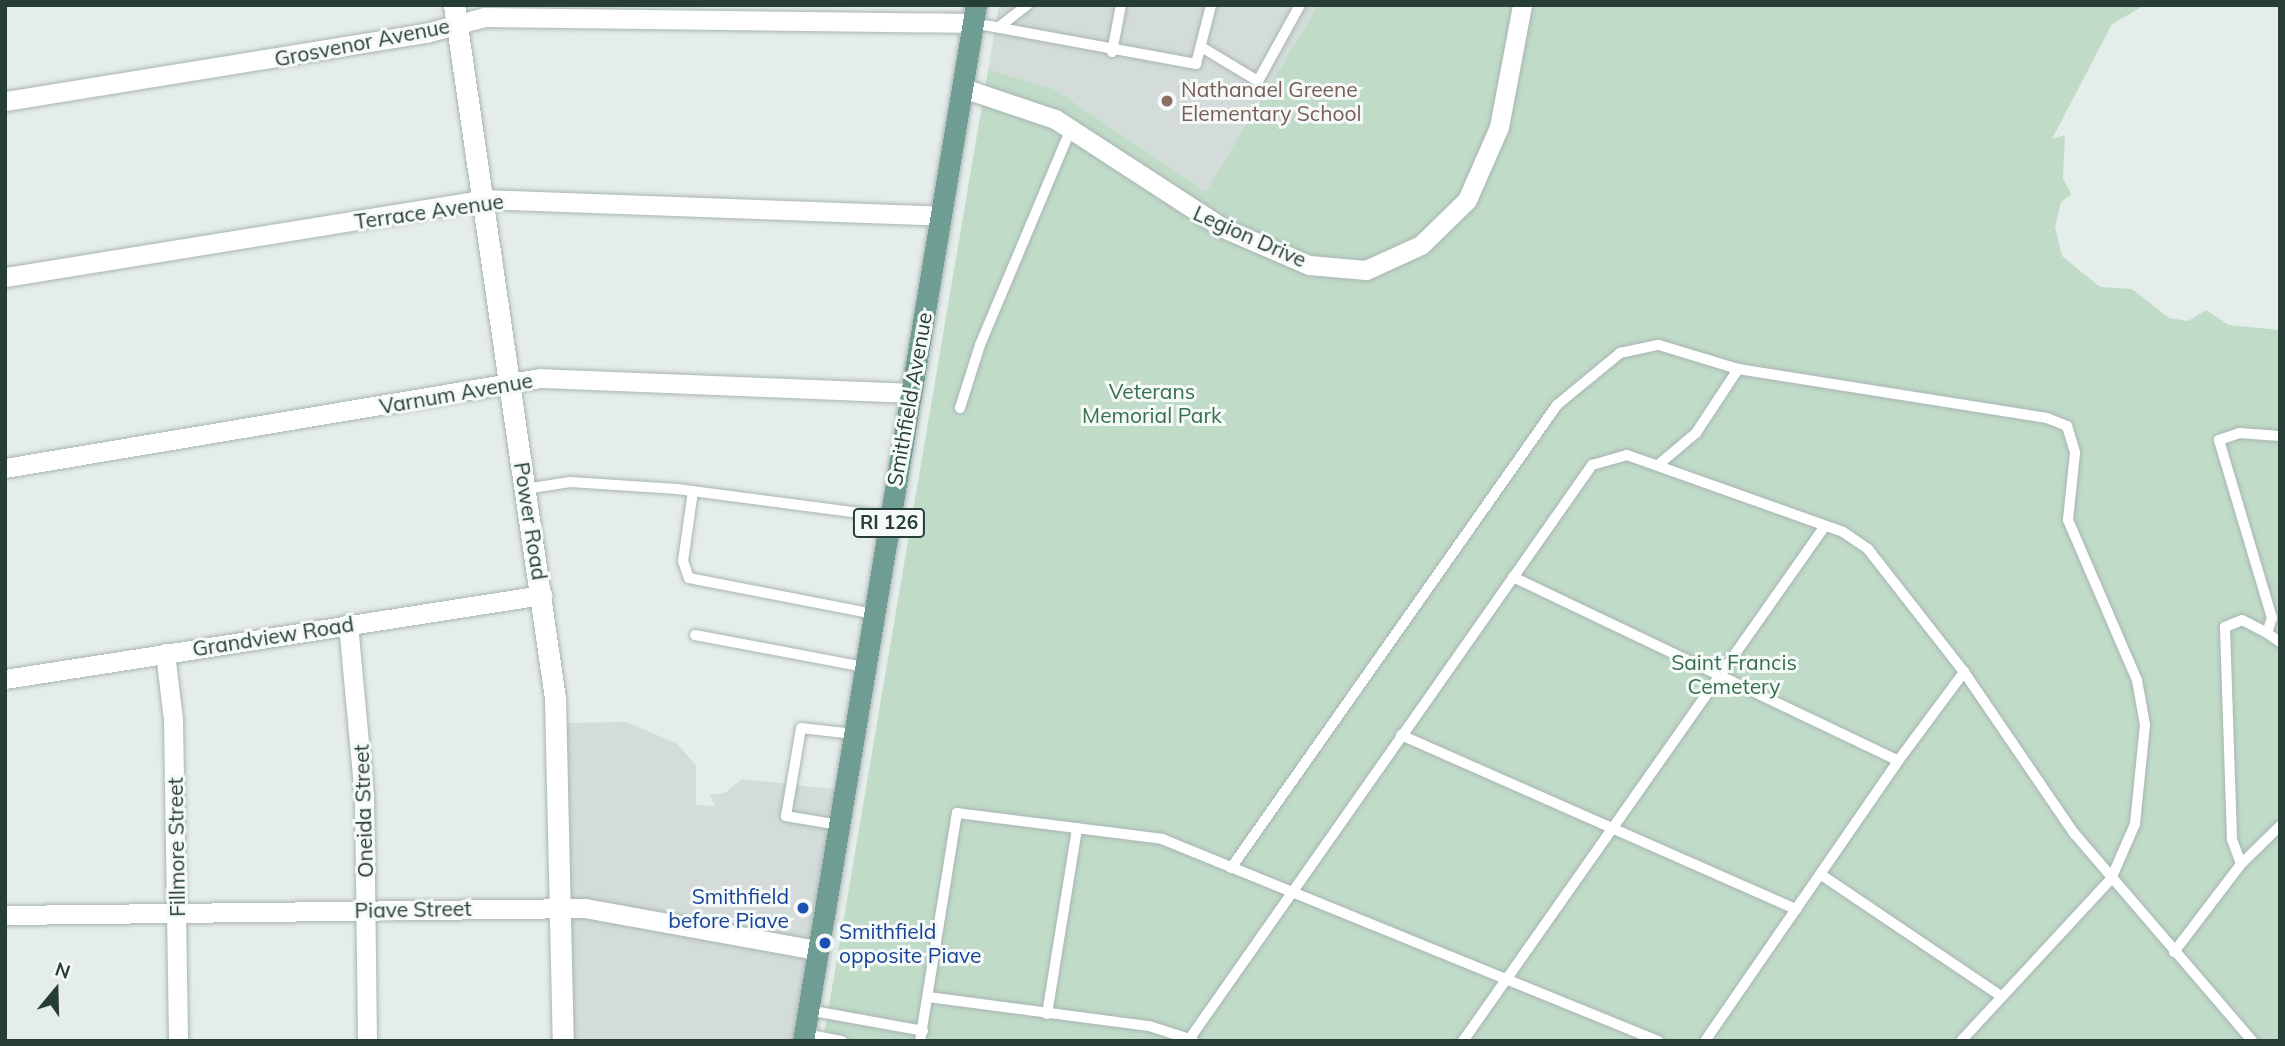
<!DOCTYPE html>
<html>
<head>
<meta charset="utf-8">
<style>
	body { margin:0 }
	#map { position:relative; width:2285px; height:1046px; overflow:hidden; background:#e5edea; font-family:Mulish,sans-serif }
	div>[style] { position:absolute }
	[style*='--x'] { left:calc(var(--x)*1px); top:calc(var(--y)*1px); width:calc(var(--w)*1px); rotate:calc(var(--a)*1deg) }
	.built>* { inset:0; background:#d3dcd9 }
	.green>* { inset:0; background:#c1dbc9 }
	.roads { filter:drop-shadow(0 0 2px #a8b5b1) drop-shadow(0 0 2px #a8b5b1) }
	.lane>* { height:10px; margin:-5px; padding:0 5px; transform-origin:5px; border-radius:5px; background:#fff }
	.street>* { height:19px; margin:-9.5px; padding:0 9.5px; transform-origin:9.5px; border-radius:9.5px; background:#fff }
	.secondary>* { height:21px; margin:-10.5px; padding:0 10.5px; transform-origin:10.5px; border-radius:10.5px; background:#fff }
	.primary>* { height:21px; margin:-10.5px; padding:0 10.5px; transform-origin:10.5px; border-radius:10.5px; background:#6f9d94 }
	.dots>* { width:19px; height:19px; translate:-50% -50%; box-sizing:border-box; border:4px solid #f5f9f8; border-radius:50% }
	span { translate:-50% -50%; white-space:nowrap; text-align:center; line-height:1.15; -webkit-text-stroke:6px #f5f9f8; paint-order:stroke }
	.shield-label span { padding:2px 5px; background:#f5f9f8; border:2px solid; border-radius:5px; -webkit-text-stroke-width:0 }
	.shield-label { font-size:19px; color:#263d38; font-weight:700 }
	.street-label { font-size:21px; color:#263d38 }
	.education-label { font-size:21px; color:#785e54 }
	.left { translate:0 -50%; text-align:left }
	.park-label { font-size:21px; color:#356f4e }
	.transit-label { font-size:21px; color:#164399 }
	.right { translate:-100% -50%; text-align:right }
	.frame { position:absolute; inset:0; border:7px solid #263d38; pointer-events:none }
	.north { position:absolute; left:21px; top:955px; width:70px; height:70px; -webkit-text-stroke:5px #f5f9f8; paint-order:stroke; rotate:19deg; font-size:19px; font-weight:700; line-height:28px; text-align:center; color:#263d38 }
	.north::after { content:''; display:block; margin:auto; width:24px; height:32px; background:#263d38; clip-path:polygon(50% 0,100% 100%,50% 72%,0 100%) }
</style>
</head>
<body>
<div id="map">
	<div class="built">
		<i style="clip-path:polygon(999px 5px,1318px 5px,1206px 193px,1054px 89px,988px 71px)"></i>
		<i style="clip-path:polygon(626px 722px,676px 743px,696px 765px,696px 805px,715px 806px,710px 795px,725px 793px,742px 779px,843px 790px,804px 1041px,562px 1041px,560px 723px)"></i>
	</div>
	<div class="green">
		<i style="clip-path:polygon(1318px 5px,2145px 5px,2112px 24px,2052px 139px,2065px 135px,2063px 178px,2071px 194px,2061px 202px,2055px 227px,2062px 256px,2100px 287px,2132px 289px,2169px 318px,2188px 321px,2206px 310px,2229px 325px,2280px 330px,2280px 1041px,823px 1041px,988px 70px,1054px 89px,1206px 192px)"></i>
	</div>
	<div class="roads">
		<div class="lane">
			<i style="--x:973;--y:23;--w:227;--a:10.4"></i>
			<i style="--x:1196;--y:64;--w:61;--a:-75.7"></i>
			<i style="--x:999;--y:27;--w:36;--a:-38"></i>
			<i style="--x:1203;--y:48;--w:64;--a:31"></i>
			<i style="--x:1258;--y:81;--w:87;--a:-61.1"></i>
			<i style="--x:1112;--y:52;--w:48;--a:-79.2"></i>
			<i style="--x:960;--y:408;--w:66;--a:-72.4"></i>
			<i style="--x:980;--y:345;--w:235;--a:-67.2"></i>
			<i style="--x:1658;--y:465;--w:50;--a:-40.1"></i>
			<i style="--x:1696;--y:433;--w:77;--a:-56.7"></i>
			<i style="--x:525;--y:489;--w:46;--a:-8.8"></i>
			<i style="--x:570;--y:482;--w:107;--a:3.7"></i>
			<i style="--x:677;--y:489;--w:215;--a:7.5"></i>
			<i style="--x:693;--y:491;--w:71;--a:98.1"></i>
			<i style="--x:683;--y:561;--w:18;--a:71"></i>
			<i style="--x:689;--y:578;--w:188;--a:11"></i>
			<i style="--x:1513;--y:577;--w:427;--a:25.5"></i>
			<i style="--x:1898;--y:761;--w:111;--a:-53.4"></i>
			<i style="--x:2267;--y:633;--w:16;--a:35"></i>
			<i style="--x:695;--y:635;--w:173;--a:10.7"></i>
			<i style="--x:1401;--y:735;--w:432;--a:23.8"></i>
			<i style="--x:839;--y:825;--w:54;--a:-170.4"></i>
			<i style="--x:786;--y:816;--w:89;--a:-80.3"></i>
			<i style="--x:801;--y:728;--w:53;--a:6.5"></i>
			<i style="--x:2241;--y:864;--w:54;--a:-44.3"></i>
			<i style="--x:1231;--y:868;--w:566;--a:-54.85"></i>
			<i style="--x:1557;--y:405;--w:82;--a:-39.5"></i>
			<i style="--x:1620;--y:353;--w:40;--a:-12"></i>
			<i style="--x:1659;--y:345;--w:83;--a:16.9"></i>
			<i style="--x:1738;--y:369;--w:313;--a:9"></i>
			<i style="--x:2047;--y:418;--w:22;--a:22"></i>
			<i style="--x:2067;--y:426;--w:28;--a:73"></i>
			<i style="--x:2075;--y:453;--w:67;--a:96"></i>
			<i style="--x:2068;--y:520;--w:174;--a:66.7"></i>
			<i style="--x:2137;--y:680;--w:46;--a:79.9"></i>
			<i style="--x:2145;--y:725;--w:100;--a:95.8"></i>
			<i style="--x:2135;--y:824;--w:60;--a:113.6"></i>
			<i style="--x:2111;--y:879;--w:221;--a:132.8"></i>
			<i style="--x:1820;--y:874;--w:218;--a:34"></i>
			<i style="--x:2174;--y:952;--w:111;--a:-52.7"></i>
			<i style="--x:2241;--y:864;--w:27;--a:-110"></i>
			<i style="--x:2232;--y:839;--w:212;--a:-91.9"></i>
			<i style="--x:2225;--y:627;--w:18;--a:-22"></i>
			<i style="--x:2242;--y:620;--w:28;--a:27"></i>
			<i style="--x:2267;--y:633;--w:16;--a:-72"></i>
			<i style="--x:2272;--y:618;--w:186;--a:-106.6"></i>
			<i style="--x:2219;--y:440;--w:21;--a:-19"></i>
			<i style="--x:2239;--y:433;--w:41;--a:4.2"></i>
			<i style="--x:928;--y:997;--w:223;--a:7.5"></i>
			<i style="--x:1149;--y:1026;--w:46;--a:17.7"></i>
			<i style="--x:808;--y:1010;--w:117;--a:10.3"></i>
			<i style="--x:1047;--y:1014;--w:188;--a:-80.8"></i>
			<i style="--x:805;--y:1034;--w:38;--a:11"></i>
			<i style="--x:920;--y:1041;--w:231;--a:-80.8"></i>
			<i style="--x:957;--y:813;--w:207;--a:7.2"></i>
			<i style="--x:1162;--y:839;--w:536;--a:22.16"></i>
			<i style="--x:1188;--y:1041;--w:704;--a:-54.95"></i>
			<i style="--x:1592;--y:465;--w:36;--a:-16"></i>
			<i style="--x:1627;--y:455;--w:229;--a:19.6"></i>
			<i style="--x:1843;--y:532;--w:30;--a:34"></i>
			<i style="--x:1868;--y:549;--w:156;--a:52"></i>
			<i style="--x:1964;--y:672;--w:195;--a:55.7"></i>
			<i style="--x:2074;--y:833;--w:274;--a:49.4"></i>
			<i style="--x:1463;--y:1041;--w:629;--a:-54.9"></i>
			<i style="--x:1705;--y:1041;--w:340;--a:-55.4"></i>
		</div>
		<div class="street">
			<i style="--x:963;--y:88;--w:97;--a:18.6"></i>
			<i style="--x:1055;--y:119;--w:198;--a:33"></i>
			<i style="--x:1221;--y:227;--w:96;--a:23.4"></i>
			<i style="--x:1309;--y:265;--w:57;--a:5"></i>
			<i style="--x:1366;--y:270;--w:60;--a:-24.4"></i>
			<i style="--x:1421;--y:245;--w:64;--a:-44.4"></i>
			<i style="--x:1467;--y:200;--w:80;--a:-66.3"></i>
			<i style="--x:1499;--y:127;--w:124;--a:-79.3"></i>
			<i style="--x:5;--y:101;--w:426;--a:-9.2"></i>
			<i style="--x:426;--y:33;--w:60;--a:-15.4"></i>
			<i style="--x:484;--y:17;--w:489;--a:0.7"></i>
			<i style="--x:5;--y:277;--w:486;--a:-9.2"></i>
			<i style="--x:485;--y:199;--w:455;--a:2.1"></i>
			<i style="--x:5;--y:468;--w:543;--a:-9.55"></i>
			<i style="--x:540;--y:378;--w:370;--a:2.3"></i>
			<i style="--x:348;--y:624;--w:172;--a:84.7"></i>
			<i style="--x:364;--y:795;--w:246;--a:89.3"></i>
			<i style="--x:165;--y:653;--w:66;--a:83.1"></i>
			<i style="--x:173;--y:719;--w:322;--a:89.1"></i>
			<i style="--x:5;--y:679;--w:544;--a:-8.89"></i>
			<i style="--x:5;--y:915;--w:580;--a:-0.69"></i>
			<i style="--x:585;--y:908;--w:236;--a:10.3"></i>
		</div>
		<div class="secondary">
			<i style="--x:454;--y:5;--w:700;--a:81.71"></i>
			<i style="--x:555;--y:698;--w:343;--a:88.7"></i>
		</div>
		<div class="primary">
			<i style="--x:803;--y:1041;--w:1050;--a:-80.52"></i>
		</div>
	</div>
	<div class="dots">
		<i style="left:1167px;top:101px;background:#8d6e63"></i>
		<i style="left:803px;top:908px;background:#1a4fb4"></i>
		<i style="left:825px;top:943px;background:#1a4fb4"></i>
	</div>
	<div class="shield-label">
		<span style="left:889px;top:523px">RI 126</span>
	</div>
	<div class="street-label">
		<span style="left:362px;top:42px;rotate:-11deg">Grosvenor Avenue</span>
		<span style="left:429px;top:211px;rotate:-8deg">Terrace Avenue</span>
		<span style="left:1250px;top:236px;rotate:24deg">Legion Drive</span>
		<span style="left:456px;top:393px;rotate:-10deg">Varnum Avenue</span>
		<span style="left:909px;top:399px;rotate:-80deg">Smithfield Avenue</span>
		<span style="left:531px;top:521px;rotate:81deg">Power Road</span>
		<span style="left:273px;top:636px;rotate:-9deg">Grandview Road</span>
		<span style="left:363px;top:811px;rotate:-92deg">Oneida Street</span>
		<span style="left:176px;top:847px;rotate:-91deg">Fillmore Street</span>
		<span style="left:413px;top:909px;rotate:-1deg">Piave Street</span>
	</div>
	<div class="education-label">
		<span class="left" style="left:1181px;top:101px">Nathanael Greene<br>Elementary School</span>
	</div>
	<div class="park-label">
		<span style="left:1152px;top:403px">Veterans<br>Memorial Park</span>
		<span style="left:1734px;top:674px">Saint Francis<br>Cemetery</span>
	</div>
	<div class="transit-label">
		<span class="right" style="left:789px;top:908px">Smithfield<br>before Piave</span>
		<span class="left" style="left:839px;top:943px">Smithfield<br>opposite Piave</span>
	</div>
	<div class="frame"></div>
	<div class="north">N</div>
</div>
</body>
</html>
